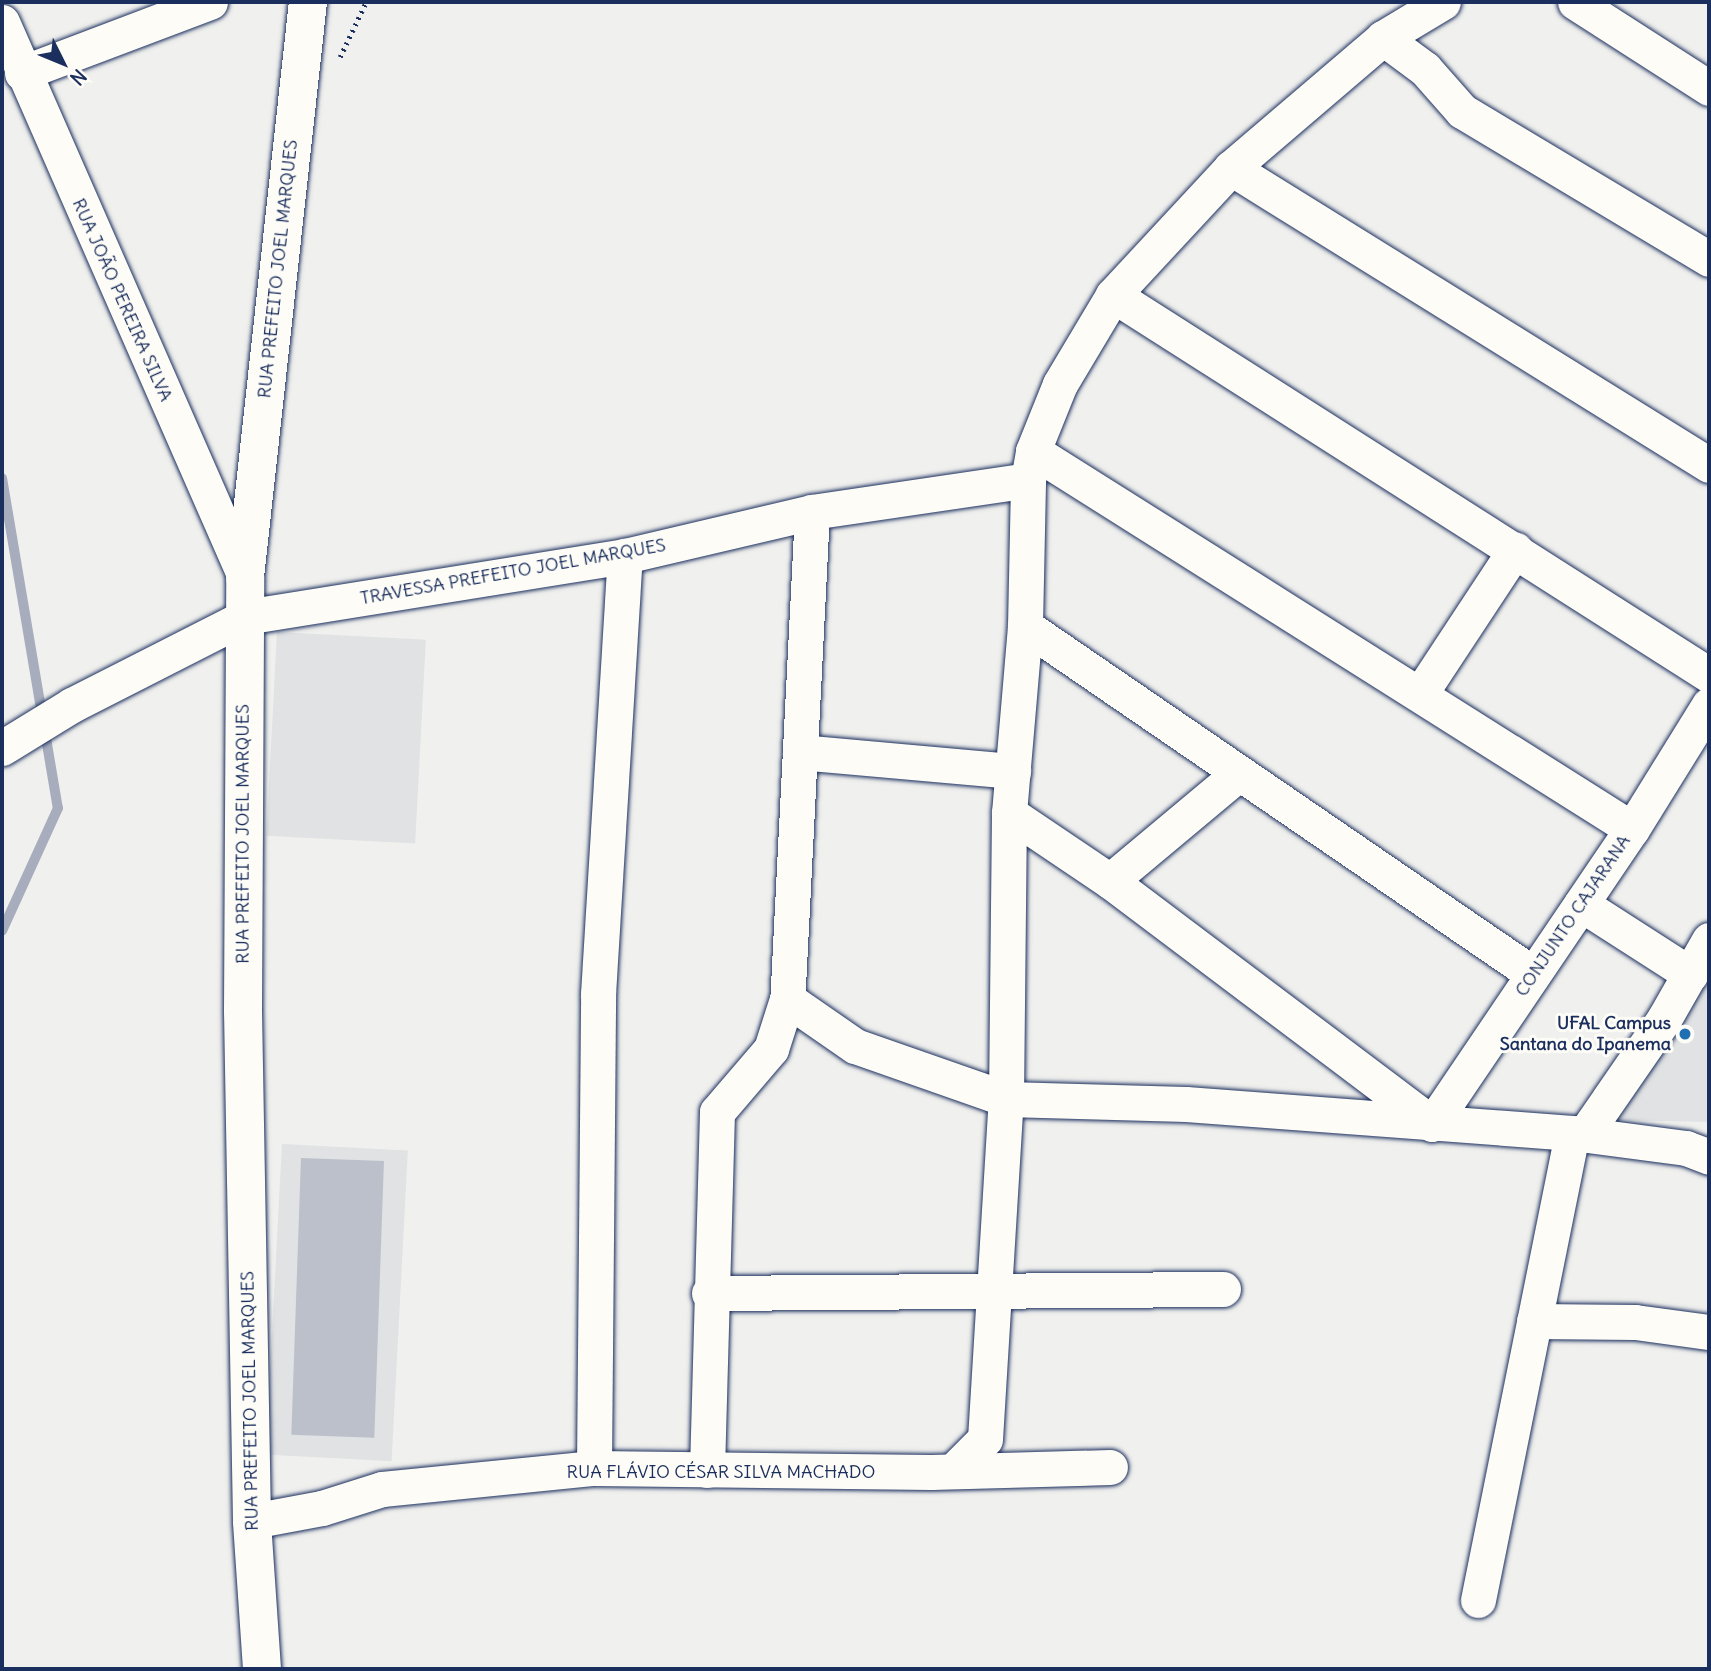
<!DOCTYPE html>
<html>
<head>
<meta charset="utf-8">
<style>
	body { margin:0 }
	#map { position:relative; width:1711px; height:1671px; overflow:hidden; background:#f0f0ee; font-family:Delius,sans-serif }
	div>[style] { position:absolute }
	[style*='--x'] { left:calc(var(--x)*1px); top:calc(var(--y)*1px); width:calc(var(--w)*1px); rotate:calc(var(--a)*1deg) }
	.built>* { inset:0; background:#e0e2e3; transform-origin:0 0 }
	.stream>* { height:10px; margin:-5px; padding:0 5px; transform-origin:5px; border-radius:5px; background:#a7adbd }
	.building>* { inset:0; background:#bbc0ca; transform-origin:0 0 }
	.path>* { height:4.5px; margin-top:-2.25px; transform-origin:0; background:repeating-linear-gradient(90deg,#1b2f5e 0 2px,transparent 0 7px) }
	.roads { filter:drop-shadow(0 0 2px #1b2f5e) drop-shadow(0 0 2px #1b2f5e) }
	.street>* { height:35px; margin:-17.5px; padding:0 17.5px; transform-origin:17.5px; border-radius:17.5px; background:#fdfcf7 }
	.secondary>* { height:38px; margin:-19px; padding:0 19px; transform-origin:19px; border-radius:19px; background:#fdfcf7 }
	.dots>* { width:19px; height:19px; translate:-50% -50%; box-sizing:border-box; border:4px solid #fdfcf7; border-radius:50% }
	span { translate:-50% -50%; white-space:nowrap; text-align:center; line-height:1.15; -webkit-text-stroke:6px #fdfcf7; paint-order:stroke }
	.street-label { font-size:18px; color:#1b2f5e }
	.poi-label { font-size:18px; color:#1b2f5e; font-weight:700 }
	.right { translate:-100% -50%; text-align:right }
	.frame { position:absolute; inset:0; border:4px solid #1b2f5e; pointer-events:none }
	.north { position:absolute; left:28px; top:28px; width:70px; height:70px; -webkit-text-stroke:5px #fdfcf7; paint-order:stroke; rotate:133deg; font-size:19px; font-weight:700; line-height:28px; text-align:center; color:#1b2f5e }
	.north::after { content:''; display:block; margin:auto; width:24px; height:32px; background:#1b2f5e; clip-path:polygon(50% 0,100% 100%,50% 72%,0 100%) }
</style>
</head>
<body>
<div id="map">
	<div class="built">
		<i style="left:277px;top:632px;width:149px;height:204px;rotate:3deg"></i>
		<i style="clip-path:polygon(1709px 947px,1709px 1122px,1612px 1120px)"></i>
		<i style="left:282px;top:1144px;width:126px;height:311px;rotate:3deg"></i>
	</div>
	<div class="stream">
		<i style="--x:2;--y:478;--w:335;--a:80.4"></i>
		<i style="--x:58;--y:808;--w:135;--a:114.5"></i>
	</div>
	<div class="building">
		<i style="left:301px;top:1158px;width:83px;height:277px;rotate:2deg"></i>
	</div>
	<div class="path">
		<i style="--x:340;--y:57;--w:61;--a:-64.7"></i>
	</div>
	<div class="roads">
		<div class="street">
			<i style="--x:1575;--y:2;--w:159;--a:32.7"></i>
			<i style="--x:2;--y:22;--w:606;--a:66.35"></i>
			<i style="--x:1383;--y:38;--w:52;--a:36.4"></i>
			<i style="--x:1425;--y:69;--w:56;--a:48.6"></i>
			<i style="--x:1462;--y:111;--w:288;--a:30.9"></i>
			<i style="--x:22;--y:73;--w:201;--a:-20.7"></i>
			<i style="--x:1231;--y:168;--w:563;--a:31.85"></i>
			<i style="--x:1113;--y:295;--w:707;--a:32.52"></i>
			<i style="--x:1033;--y:451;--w:708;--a:32.25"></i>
			<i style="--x:812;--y:512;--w:488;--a:92.9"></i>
			<i style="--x:787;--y:999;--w:83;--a:34.7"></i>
			<i style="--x:855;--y:1046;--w:160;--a:19.3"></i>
			<i style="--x:1006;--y:1099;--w:180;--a:1.6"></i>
			<i style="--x:1186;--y:1104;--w:387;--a:4.3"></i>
			<i style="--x:1572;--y:1133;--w:115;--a:7.5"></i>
			<i style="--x:1686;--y:1148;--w:25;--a:21"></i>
			<i style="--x:1025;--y:626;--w:616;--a:34.41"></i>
			<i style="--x:1420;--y:694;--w:173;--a:-56.6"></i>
			<i style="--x:2;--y:748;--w:82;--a:-31.6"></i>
			<i style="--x:72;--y:705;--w:194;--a:-27"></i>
			<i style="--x:245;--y:617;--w:385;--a:-9.1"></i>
			<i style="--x:625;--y:556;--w:192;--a:-13.2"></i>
			<i style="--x:812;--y:512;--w:218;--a:-8.4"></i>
			<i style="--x:800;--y:752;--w:214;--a:5.1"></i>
			<i style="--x:1009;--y:813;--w:122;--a:34"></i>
			<i style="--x:1110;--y:881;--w:403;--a:37"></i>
			<i style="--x:1432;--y:1124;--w:356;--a:-55.9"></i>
			<i style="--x:1632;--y:829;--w:146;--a:-58.2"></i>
			<i style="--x:1110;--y:881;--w:168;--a:-39.9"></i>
			<i style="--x:1581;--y:904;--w:130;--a:32.7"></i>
			<i style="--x:1584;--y:1135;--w:141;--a:-55.4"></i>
			<i style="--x:1664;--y:1019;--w:91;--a:-60.3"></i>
			<i style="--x:709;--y:1293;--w:514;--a:-0.45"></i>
			<i style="--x:1534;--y:1321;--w:101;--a:0.6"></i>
			<i style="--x:1635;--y:1322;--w:75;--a:7.7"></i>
			<i style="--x:594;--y:1468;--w:474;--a:-89.5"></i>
			<i style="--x:598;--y:994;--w:439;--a:-86.5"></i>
			<i style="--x:955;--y:1469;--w:42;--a:-45"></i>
			<i style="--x:985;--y:1439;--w:341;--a:-86.5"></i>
			<i style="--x:1006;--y:1099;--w:286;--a:-89.4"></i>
			<i style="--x:1009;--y:813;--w:188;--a:-85.1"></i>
			<i style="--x:1025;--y:626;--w:146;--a:-88.8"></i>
			<i style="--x:1028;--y:480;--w:29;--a:-80"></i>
			<i style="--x:1033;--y:451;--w:72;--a:-68.1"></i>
			<i style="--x:1060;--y:384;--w:104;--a:-59.2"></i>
			<i style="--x:1113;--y:295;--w:173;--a:-47.1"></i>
			<i style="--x:1231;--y:168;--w:200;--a:-40.5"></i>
			<i style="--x:1383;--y:38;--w:70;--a:-31"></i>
			<i style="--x:707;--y:1470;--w:358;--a:-88.4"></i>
			<i style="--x:717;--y:1112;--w:83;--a:-49.4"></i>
			<i style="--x:771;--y:1049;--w:52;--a:-72.3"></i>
			<i style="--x:252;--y:1521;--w:71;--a:-10.5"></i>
			<i style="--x:322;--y:1508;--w:63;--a:-17.6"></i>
			<i style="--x:382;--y:1489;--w:213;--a:-5.7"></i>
			<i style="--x:594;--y:1468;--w:337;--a:0.7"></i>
			<i style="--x:931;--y:1472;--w:179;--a:-1.6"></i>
			<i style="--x:1478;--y:1600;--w:476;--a:-78.6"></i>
		</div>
		<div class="secondary">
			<i style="--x:262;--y:1669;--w:148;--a:-93.9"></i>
			<i style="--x:252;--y:1521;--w:510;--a:-91.01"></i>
			<i style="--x:243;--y:1011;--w:434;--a:-89.7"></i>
			<i style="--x:245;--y:577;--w:578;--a:-83.75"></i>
		</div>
	</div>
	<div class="dots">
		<i style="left:1685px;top:1034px;background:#1f6fb2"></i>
	</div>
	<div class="street-label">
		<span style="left:278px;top:269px;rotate:-84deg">RUA PREFEITO JOEL MARQUES</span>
		<span style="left:122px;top:300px;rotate:66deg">RUA JOÃO PEREIRA SILVA</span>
		<span style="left:513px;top:572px;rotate:-10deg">TRAVESSA PREFEITO JOEL MARQUES</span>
		<span style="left:243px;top:834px;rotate:-90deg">RUA PREFEITO JOEL MARQUES</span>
		<span style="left:1573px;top:916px;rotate:-56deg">CONJUNTO CAJARANA</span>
		<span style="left:250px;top:1401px;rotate:-91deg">RUA PREFEITO JOEL MARQUES</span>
		<span style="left:721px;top:1472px">RUA FLÁVIO CÉSAR SILVA MACHADO</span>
	</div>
	<div class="poi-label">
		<span class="right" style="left:1671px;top:1034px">UFAL Campus<br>Santana do Ipanema</span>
	</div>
	<div class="frame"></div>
	<div class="north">N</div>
</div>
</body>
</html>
